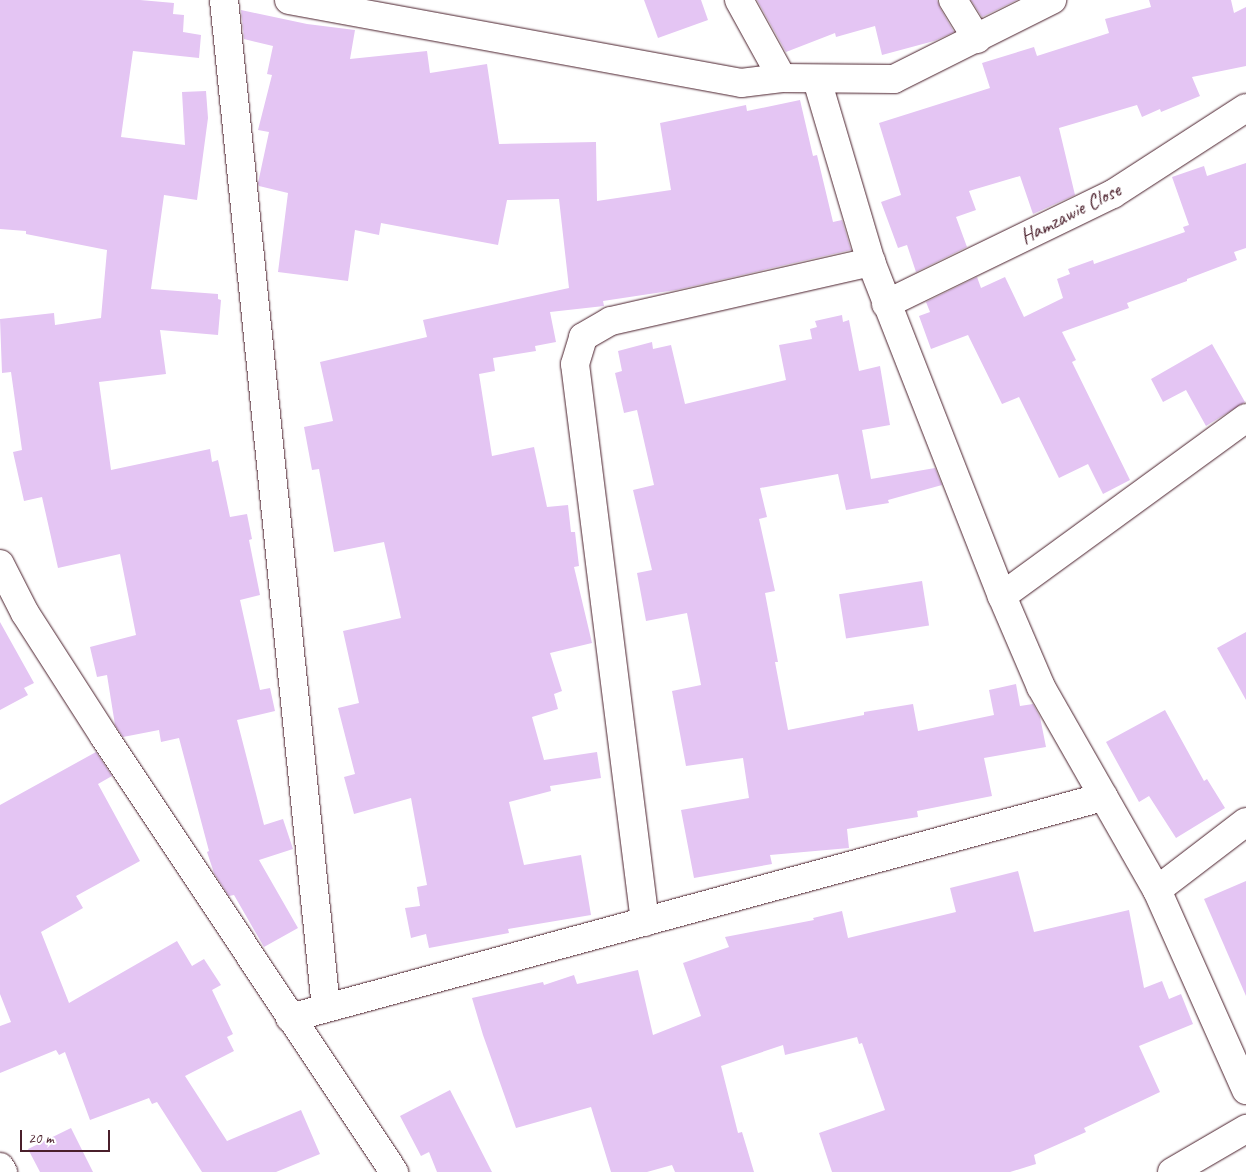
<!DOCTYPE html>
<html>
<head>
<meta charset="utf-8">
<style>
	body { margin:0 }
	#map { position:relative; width:1246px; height:1172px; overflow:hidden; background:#fff; font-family:Caveat,sans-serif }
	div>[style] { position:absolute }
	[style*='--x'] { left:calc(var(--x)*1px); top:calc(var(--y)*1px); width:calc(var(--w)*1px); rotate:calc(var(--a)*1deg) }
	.building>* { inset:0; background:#e4c5f3; transform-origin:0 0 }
	.roads { filter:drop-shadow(0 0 1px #4a1f2b) drop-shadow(0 0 1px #4a1f2b) }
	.minor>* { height:28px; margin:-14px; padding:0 14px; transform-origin:14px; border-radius:14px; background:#fff }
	span { translate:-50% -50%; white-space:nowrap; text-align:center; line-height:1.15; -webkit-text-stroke:5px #fff; paint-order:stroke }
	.street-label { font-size:21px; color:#4a1f2b }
	.scale { position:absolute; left:20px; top:1130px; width:90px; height:22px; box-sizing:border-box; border:2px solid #4a1f2b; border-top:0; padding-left:6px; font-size:15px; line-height:18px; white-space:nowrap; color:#4a1f2b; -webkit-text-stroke:4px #fff; paint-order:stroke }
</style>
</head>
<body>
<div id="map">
	<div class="building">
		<i style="clip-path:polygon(0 0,140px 0,174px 3px,173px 14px,184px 15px,183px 32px,201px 35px,199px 58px,133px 51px,121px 137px,185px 145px,182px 92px,206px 91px,208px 118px,197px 200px,164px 195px,151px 289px,218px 294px,218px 299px,221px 300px,218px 335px,160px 330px,166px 374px,99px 382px,111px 470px,210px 449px,212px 462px,218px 460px,230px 517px,247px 514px,252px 539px,249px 540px,260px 595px,240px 600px,260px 690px,270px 688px,275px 711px,237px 720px,264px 825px,283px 819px,293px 849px,259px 860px,298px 928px,264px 947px,234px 895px,229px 896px,214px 873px,207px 852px,209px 851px,179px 738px,161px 742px,159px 730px,123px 737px,115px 725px,107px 675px,97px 677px,90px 647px,136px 635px,120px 554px,58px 568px,42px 497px,24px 501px,13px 452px,22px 450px,11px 372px,2px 373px,0 319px,54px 313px,55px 325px,101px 318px,107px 250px,26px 234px,26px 231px,0 229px)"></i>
		<i style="clip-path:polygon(644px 0,701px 0,708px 20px,658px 38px)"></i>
		<i style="clip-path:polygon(757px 0,937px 0,940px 8px,954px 32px,934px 41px,882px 55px,875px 26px,836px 37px,835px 33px,786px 52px)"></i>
		<i style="clip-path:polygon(971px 0,1017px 0,982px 17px)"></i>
		<i style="clip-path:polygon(1149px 0,1231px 0,1234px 13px,1246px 7px,1246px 66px,1192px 77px,1200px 96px,1161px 112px,1160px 109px,1142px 117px,1137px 105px,1059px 128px,1075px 195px,1033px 214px,1020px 176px,969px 191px,976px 210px,956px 217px,967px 247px,916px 272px,907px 245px,898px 248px,881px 202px,901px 195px,879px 123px,990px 88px,982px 63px,1034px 47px,1037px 56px,1109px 33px,1105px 19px,1151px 7px)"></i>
		<i style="clip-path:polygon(241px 10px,307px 24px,355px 30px,350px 59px,427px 51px,430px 73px,487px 64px,499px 144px,596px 142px,597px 201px,671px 190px,660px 123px,746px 105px,747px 111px,800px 100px,813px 156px,817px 155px,833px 222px,842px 220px,851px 250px,676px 290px,603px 301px,604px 306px,550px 312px,556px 342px,535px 346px,536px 351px,493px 358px,495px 371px,479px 374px,492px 456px,534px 447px,547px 507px,568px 505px,571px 532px,575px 532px,579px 566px,574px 567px,592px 643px,550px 653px,562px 691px,554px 694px,558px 709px,532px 717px,544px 760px,597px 752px,601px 778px,550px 786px,551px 791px,509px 802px,524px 865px,581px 855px,591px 915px,508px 929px,509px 933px,429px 948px,426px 934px,411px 938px,405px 908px,420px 906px,417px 887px,427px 885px,411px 798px,354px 814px,344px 777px,355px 774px,338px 708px,359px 703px,343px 631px,401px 618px,384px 542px,334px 552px,319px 469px,312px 470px,304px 427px,333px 421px,320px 362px,427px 337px,423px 320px,569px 288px,559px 199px,507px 200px,498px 245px,381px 223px,379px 235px,355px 230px,348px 281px,278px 272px,288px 193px,259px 186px,258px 183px,269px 132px,258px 130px,272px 75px,267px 74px,273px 46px,244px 39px)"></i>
		<i style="clip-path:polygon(1246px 163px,1246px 248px,1234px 252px,1237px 260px,1187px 279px,1187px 281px,1127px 303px,1129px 308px,1062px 332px,1076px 360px,1072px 362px,1130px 480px,1103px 494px,1088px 464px,1059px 478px,1019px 397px,1002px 404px,968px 335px,931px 349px,919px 316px,930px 312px,926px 302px,977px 277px,981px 288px,1005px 277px,1024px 317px,1063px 298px,1057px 279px,1070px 274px,1068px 269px,1093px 260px,1094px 264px,1185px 232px,1183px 227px,1189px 225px,1172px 177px,1204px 166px,1207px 176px)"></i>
		<i style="clip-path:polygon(842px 315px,843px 322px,849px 320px,859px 371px,880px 366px,890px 425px,862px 430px,871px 479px,935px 468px,942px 485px,888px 500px,889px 503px,846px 510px,838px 474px,760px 488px,767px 517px,759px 519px,775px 591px,765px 593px,778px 662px,775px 662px,788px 730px,864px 715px,864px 712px,913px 704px,918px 731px,994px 715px,989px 690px,1016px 684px,1020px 706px,1033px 704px,1040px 717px,1046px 747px,984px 758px,992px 796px,917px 811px,918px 817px,847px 829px,849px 848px,770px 855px,772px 864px,694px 878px,681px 810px,749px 798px,743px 758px,686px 766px,672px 691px,701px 685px,687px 613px,646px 621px,637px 573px,652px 570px,633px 490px,654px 485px,637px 410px,624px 413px,615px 373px,622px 371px,618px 351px,652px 342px,653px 349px,671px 345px,685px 404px,786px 380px,779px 345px,812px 339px,810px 329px,817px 327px,815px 321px)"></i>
		<i style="clip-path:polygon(1212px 344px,1245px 402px,1206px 426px,1186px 390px,1163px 402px,1151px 379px)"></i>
		<i style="left:922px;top:581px;width:45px;height:84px;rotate:81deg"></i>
		<i style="clip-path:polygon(0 622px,34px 683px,24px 688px,28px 695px,0 710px)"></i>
		<i style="clip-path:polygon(1246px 632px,1246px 700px,1217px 648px)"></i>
		<i style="clip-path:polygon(1165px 710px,1204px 781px,1207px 779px,1225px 808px,1176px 838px,1149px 796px,1139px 802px,1106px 742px)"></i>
		<i style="clip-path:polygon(96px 752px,112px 776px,98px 784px,140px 861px,76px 896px,83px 908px,41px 932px,69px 1003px,177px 941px,192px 966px,204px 959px,221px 985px,212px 990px,233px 1034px,227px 1037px,234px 1051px,185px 1076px,227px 1141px,301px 1110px,320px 1154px,276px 1172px,202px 1172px,157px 1102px,152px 1104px,149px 1098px,90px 1120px,65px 1052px,59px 1055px,56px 1050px,0 1073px,0 1026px,11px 1022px,0 994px,0 805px)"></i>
		<i style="clip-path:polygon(1018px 871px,1034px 932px,1129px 910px,1144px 988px,1162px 981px,1169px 999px,1181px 994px,1193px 1024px,1139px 1046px,1160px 1092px,1084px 1128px,1086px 1132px,1034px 1155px,1036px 1164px,1010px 1172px,832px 1172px,819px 1133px,885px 1110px,862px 1043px,859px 1044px,857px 1037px,785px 1055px,783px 1045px,721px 1066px,738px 1133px,742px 1132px,754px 1172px,675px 1172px,672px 1165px,647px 1172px,611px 1172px,591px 1107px,516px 1128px,483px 1035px,472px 998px,543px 982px,544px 985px,574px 975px,577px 984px,638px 970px,653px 1035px,701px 1016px,683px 963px,729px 947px,725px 937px,814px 920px,813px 918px,842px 911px,848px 938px,956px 912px,950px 888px)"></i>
		<i style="clip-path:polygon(1246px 881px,1246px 996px,1204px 899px)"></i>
		<i style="clip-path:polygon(450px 1090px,492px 1172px,437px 1172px,429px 1152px,421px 1156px,400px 1116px)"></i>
		<i style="clip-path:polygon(71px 1128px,93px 1172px,40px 1172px,28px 1149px)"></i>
	</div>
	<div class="roads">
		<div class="minor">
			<i style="--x:224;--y:0;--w:1013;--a:84.22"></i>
			<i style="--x:289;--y:0;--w:460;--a:10.4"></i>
			<i style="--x:741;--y:83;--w:41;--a:-7"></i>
			<i style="--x:782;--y:78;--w:112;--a:0.5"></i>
			<i style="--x:894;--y:79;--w:177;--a:-26.6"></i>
			<i style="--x:739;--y:0;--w:89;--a:61.1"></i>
			<i style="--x:953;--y:0;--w:46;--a:58.4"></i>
			<i style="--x:817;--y:80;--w:190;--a:73.5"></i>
			<i style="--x:871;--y:262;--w:359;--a:68.6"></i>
			<i style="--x:1002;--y:596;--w:99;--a:66.8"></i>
			<i style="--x:1041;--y:687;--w:234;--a:60.3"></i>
			<i style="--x:1157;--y:890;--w:219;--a:66"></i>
			<i style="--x:886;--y:304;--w:252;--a:-25.9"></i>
			<i style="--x:1113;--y:194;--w:158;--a:-32.9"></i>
			<i style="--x:0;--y:564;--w:55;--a:63"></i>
			<i style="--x:25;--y:613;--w:146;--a:57.3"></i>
			<i style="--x:104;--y:736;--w:524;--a:56.37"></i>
			<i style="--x:1002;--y:596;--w:302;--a:-36.1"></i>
			<i style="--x:1157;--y:890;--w:112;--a:-37.4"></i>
			<i style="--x:645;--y:922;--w:562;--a:-97.15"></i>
			<i style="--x:575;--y:364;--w:28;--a:-73"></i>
			<i style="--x:583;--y:337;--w:32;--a:-30"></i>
			<i style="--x:611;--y:321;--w:267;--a:-12.8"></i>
			<i style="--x:290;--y:1018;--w:843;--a:-15.21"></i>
			<i style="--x:0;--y:1167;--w:6;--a:59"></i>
			<i style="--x:1172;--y:1172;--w:86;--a:-30.2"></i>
		</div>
	</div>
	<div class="street-label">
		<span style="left:1070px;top:213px;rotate:-27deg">Hamzawie Close</span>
	</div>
	<div class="scale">20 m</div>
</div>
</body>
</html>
